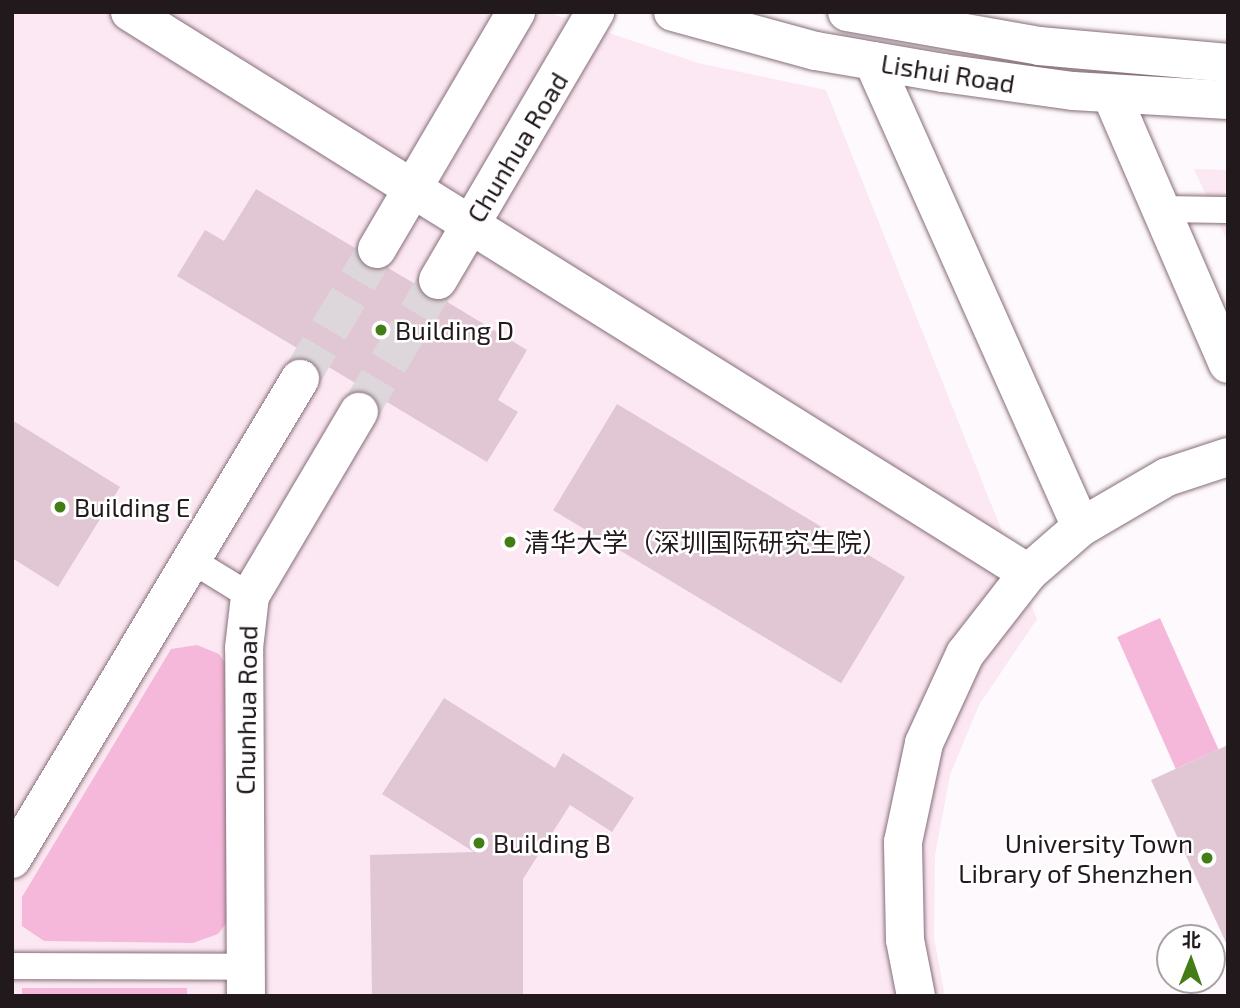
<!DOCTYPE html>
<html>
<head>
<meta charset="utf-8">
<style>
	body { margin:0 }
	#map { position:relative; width:1240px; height:1008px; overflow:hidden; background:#fef9fc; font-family:"Exo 2","Noto Sans SC",sans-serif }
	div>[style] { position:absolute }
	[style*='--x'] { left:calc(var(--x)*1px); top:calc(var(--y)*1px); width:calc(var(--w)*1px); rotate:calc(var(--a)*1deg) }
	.built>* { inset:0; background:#fce8f2 }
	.green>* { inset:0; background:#f6b8da; transform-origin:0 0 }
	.building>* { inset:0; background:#e1c7d4; transform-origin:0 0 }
	.street-tunnel>* { height:38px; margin-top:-19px; transform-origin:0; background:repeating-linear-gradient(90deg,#ddd7db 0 38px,transparent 0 57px) }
	.roads { filter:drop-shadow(0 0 2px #856e7a) drop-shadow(0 0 2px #856e7a) }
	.lane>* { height:26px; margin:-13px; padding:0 13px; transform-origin:13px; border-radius:13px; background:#fff }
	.street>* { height:38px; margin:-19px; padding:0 19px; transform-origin:19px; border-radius:19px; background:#fff }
	.secondary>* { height:38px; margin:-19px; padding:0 19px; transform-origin:19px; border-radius:19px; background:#fff }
	.dots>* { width:19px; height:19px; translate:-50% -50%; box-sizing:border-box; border:4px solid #fff; border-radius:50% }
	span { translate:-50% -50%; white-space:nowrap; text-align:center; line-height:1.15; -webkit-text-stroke:5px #fff; paint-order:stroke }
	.street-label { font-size:26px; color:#22191d }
	.poi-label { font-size:26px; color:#22191d }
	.left { translate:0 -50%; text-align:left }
	.right { translate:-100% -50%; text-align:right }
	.frame { position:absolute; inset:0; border:14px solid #22191d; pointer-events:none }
	.north { position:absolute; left:1156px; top:924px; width:70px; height:70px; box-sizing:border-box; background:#fff; border:2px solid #a7a3a5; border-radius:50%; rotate:1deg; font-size:19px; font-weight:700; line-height:28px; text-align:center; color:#22191d }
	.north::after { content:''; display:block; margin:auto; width:24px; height:32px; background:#447d16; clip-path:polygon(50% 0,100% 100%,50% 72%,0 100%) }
</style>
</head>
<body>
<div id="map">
	<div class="built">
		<i style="clip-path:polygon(12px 12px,547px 12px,698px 63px,826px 90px,1037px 619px,979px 705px,950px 775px,935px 855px,934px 938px,945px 996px,12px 996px)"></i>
		<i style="clip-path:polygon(1194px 169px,1228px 170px,1228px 243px)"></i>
	</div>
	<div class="green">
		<i style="left:1160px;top:618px;width:144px;height:47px;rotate:66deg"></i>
		<i style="clip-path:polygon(197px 645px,219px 654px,230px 670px,230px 918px,218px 934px,193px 943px,44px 941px,22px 926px,22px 897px,171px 649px)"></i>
		<i style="left:22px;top:988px;width:165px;height:13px"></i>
	</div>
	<div class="building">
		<i style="clip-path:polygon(256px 189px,355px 248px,365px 267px,388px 268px,417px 285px,426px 298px,444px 300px,527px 350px,498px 400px,518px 412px,487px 462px,177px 276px,205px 230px,224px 241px)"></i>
		<i style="left:617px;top:404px;width:336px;height:124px;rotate:31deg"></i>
		<i style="clip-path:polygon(12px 420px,120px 487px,58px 587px,12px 558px)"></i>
		<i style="clip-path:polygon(444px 698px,555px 768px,563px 753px,634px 798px,612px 832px,570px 805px,523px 879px,523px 996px,372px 996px,370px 855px,474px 852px,382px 794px)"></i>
		<i style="clip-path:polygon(1228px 745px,1228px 947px,1151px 780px)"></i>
	</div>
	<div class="street-tunnel">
		<i style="--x:300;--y:379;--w:151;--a:-59.4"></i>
		<i style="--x:359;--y:412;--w:154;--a:-59.1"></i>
	</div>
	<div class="roads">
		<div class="lane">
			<i style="--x:1160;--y:209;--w:68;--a:0.8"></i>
			<i style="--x:193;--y:561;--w:67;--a:31.6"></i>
			<i style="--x:12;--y:966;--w:234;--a:0.2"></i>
		</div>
		<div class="street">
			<i style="--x:130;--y:12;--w:1059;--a:31.99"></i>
			<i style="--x:873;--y:61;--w:510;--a:65.95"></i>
			<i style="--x:1111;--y:94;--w:294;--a:66.6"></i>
			<i style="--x:377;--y:249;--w:275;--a:-59.6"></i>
			<i style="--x:438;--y:280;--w:311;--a:-59.6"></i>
			<i style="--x:12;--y:859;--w:560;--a:-59.04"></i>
			<i style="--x:246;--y:996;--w:348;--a:-90.3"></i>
			<i style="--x:244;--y:648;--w:52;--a:-83.4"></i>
			<i style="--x:250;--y:596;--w:214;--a:-59.4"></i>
			<i style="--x:916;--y:996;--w:57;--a:-101.1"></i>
			<i style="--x:905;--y:940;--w:98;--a:-91.2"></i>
			<i style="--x:903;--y:842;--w:101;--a:-78"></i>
			<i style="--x:924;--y:743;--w:98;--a:-65.3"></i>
			<i style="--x:965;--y:654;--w:103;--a:-52.1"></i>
			<i style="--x:1028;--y:573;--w:70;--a:-41"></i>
			<i style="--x:1081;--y:527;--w:99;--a:-30.2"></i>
			<i style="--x:1167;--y:477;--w:64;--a:-18.2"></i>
		</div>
		<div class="secondary">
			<i style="--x:673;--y:12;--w:148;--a:15.3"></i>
			<i style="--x:816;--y:51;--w:129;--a:9.8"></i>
			<i style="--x:943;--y:73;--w:131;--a:7.9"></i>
			<i style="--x:1073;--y:91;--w:155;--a:3.3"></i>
			<i style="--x:847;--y:12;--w:195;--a:10"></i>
			<i style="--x:1039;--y:46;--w:190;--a:5.1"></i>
		</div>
	</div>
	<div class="dots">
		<i style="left:381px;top:330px;background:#447d16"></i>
		<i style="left:60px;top:507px;background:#447d16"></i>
		<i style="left:510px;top:542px;background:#447d16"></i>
		<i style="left:479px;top:843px;background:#447d16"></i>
		<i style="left:1207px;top:858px;background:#447d16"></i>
	</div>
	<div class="street-label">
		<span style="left:948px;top:73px;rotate:9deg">Lishui Road</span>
		<span style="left:517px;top:147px;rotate:-59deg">Chunhua Road</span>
		<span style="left:246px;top:710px;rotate:-89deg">Chunhua Road</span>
	</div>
	<div class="poi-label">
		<span class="left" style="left:395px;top:330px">Building D</span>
		<span class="left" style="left:74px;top:507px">Building E</span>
		<span class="left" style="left:524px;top:542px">清华大学（深圳国际研究生院）</span>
		<span class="left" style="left:493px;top:843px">Building B</span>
		<span class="right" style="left:1193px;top:858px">University Town<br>Library of Shenzhen</span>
	</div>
	<div class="frame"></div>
	<div class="north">北</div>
</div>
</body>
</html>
